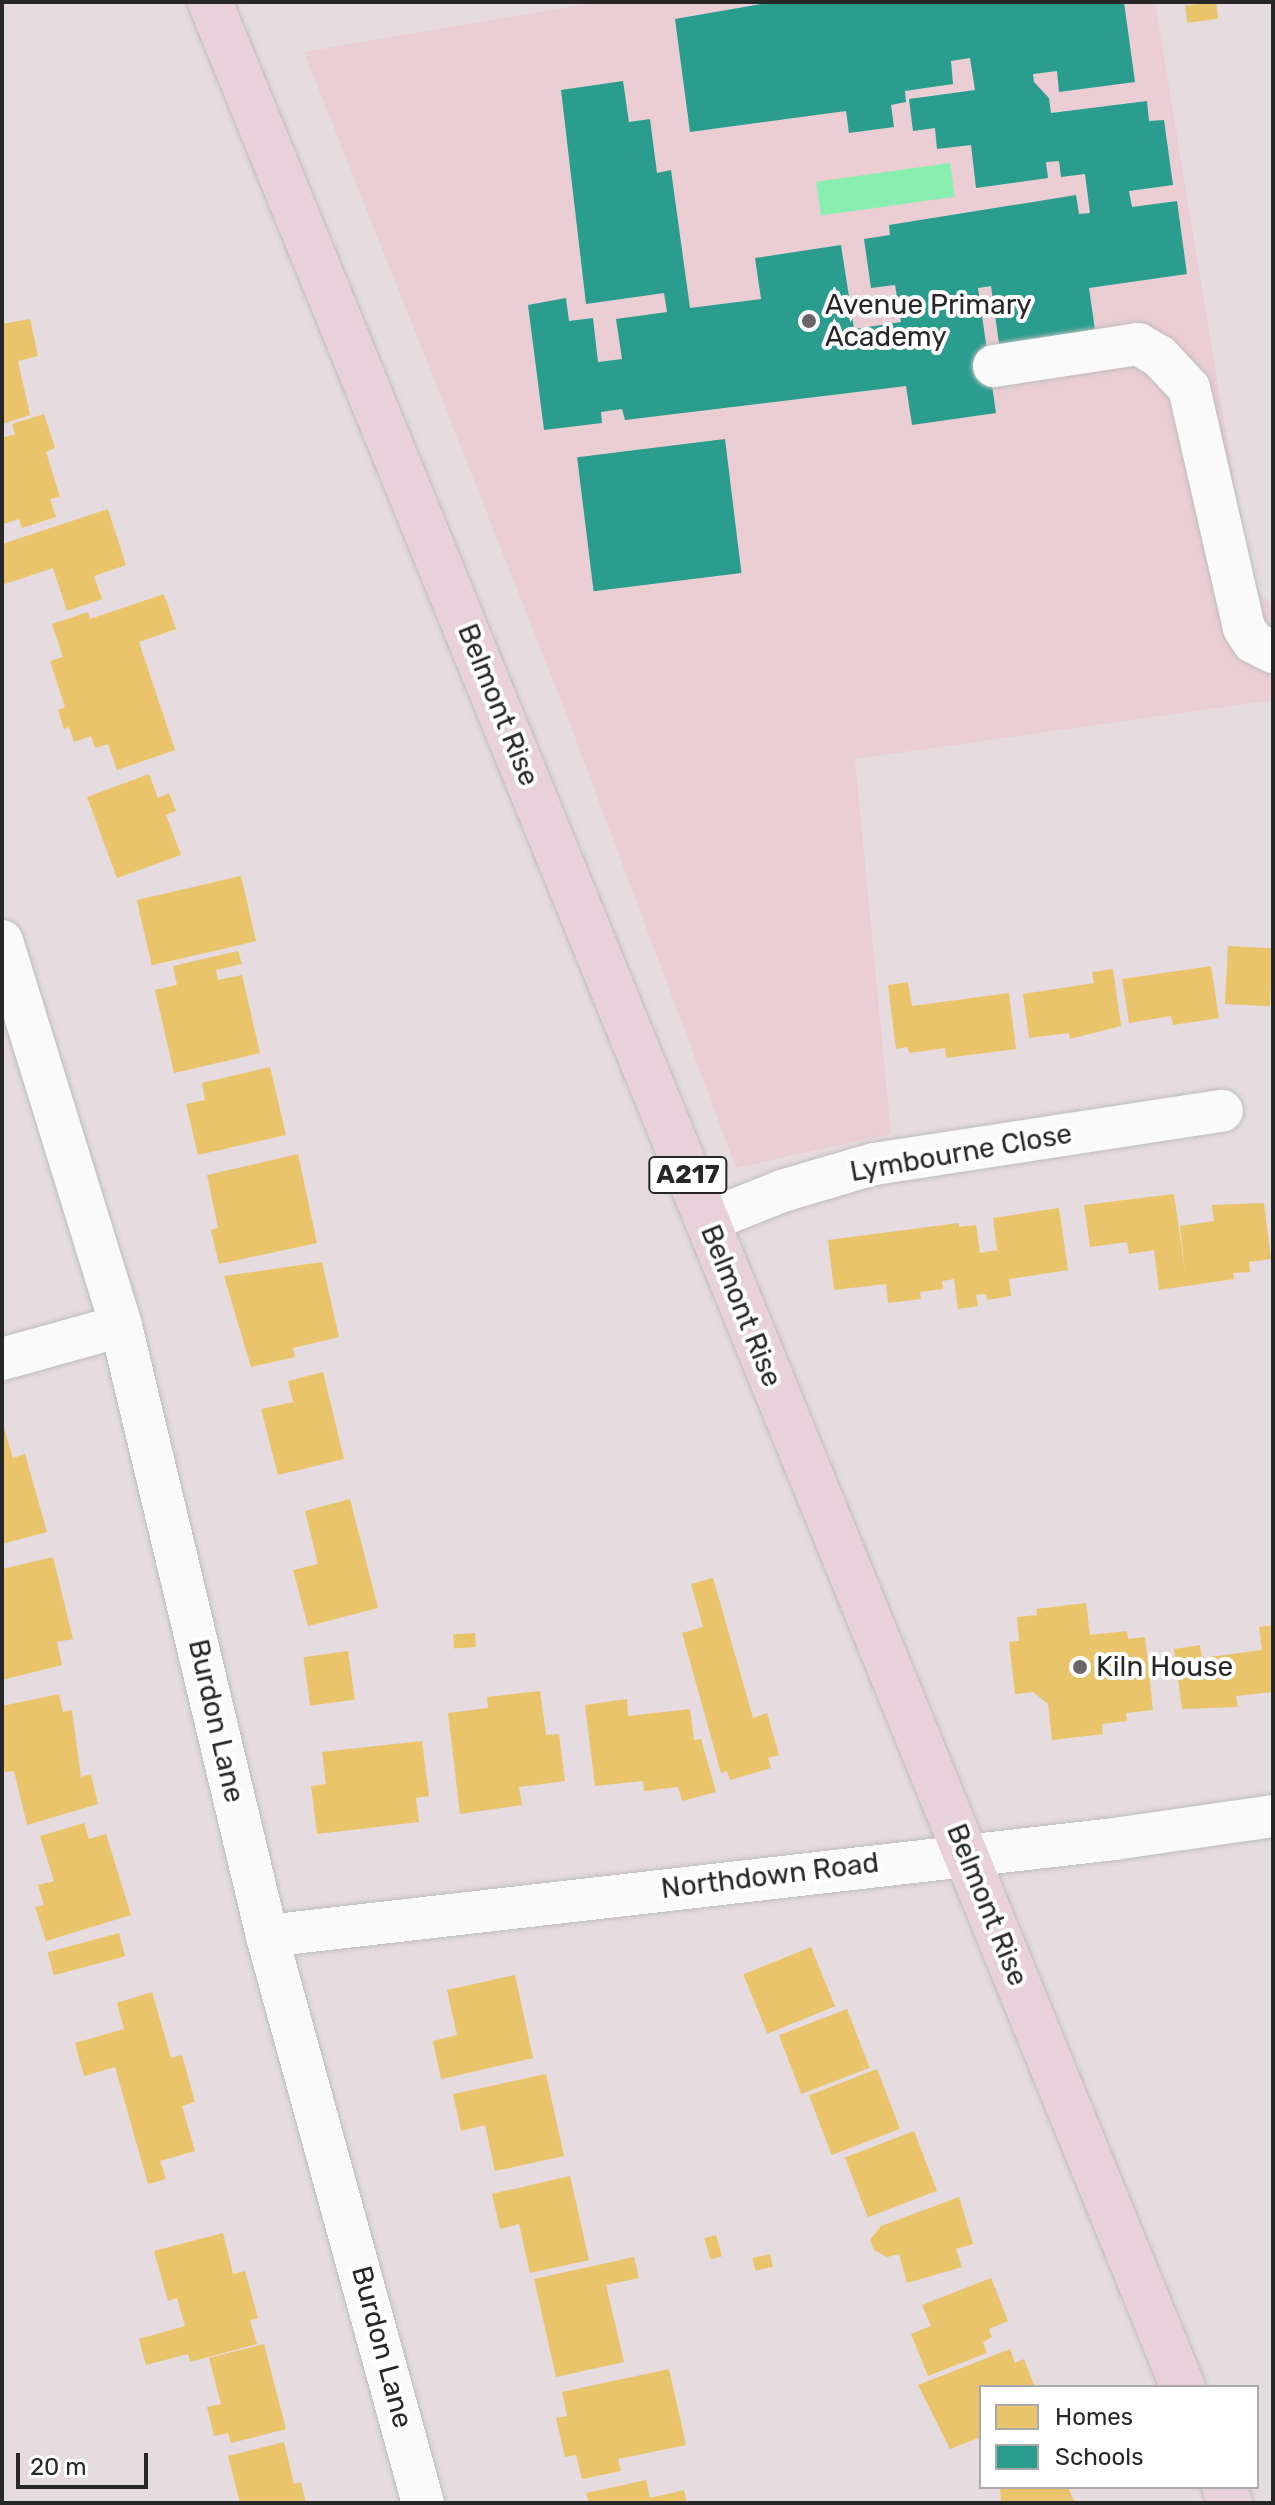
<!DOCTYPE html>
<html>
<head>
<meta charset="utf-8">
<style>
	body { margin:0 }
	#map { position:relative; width:1275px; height:2505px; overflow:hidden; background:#e6dbde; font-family:Rubik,sans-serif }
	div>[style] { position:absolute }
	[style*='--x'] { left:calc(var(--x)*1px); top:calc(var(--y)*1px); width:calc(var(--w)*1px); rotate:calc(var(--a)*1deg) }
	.education>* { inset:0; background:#ebced4 }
	.water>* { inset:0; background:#88efb0; transform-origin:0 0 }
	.homes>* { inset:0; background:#e9c46a; transform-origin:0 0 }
	.schools>* { inset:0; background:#2a9d8f; transform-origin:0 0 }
	.roads { filter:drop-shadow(0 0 2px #bdbcbc) drop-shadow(0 0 2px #bdbcbc) }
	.minor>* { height:42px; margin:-21px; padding:0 21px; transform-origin:21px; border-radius:21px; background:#fbfafa }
	.highway>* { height:44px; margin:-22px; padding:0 22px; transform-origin:22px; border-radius:22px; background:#e8d1db }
	.dots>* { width:22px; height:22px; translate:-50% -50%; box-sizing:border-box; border:4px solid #fff; border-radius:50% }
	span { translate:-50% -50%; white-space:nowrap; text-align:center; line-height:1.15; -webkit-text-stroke:8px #fff; paint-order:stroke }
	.shield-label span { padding:2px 6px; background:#fff; border:2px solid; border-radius:6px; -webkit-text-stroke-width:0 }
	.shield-label { font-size:26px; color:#272727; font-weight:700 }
	.poi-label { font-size:28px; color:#272727 }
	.left { translate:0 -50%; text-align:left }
	.street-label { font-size:28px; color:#272727 }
	.frame { position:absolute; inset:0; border:4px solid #272727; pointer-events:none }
	.legend { position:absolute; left:979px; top:2385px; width:280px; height:104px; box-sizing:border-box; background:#fff; border:2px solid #a9a9a9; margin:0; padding:10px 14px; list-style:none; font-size:24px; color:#272727 }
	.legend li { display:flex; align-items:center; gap:16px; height:40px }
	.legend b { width:40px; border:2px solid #a9a9a9 }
	.scale { position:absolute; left:16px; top:2453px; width:132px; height:36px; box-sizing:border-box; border:4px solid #272727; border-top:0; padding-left:10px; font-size:24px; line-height:28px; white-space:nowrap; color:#272727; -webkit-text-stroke:6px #fff; paint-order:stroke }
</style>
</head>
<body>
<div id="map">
	<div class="education">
		<i style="clip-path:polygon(599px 2px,1155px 2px,1252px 591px,1273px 603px,1273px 700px,855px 759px,891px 1134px,736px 1168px,561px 700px,304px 52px)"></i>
	</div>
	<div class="water">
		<i style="left:950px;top:163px;width:34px;height:135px;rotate:82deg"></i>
	</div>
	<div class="homes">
		<i style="left:1216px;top:2px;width:17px;height:31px;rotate:83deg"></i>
		<i style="clip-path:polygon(30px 319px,38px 356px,18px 361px,30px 415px,2px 424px,2px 324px)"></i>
		<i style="clip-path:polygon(44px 414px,55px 448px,46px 452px,60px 497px,50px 499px,56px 517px,22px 528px,19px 519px,4px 524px,2px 438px,15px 434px,12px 424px)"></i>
		<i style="clip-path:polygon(108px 509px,126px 565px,94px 576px,102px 599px,67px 611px,53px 568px,2px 585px,2px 544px)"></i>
		<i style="clip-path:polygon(164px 594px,176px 629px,139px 642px,175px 750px,117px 770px,108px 744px,95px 748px,91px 736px,74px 742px,69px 727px,64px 729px,58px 710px,65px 707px,50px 661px,63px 657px,52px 624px,88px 612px,90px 619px)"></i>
		<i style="clip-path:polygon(149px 774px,158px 798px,169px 793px,176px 811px,166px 815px,181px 855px,117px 878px,87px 797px)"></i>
		<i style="left:241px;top:876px;width:67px;height:107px;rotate:77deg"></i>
		<i style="left:1228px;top:946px;width:45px;height:58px;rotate:3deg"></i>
		<i style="clip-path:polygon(238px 951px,242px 964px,216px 970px,218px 980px,242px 975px,260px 1053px,174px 1073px,155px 990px,177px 985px,173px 966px)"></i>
		<i style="clip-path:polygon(1211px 966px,1219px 1018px,1173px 1025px,1171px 1016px,1129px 1023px,1122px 979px)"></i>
		<i style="clip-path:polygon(1113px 969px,1121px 1026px,1070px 1039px,1069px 1033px,1029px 1038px,1023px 994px,1094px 983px,1092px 972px)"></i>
		<i style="clip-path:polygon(908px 982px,912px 1006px,1009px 993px,1016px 1049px,946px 1058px,945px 1048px,910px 1053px,907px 1047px,896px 1049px,888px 985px)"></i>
		<i style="clip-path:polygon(270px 1067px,286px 1135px,198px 1155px,186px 1104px,205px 1100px,202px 1083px)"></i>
		<i style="clip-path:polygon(298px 1154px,317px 1243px,219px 1264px,211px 1230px,218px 1228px,207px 1175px)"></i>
		<i style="clip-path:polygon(1174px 1194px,1185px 1272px,1180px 1226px,1214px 1221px,1212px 1205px,1264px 1203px,1271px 1259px,1249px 1262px,1250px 1272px,1233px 1273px,1234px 1279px,1159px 1290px,1154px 1250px,1129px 1254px,1127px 1242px,1090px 1247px,1084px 1205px)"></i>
		<i style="clip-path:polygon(1059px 1208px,1068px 1270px,1009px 1279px,1011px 1296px,987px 1300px,986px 1294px,976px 1295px,978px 1306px,958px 1309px,954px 1279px,942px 1281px,943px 1289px,920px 1292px,921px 1299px,888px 1303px,886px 1284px,834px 1290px,828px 1240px,959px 1223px,959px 1227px,976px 1225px,980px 1253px,997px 1250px,993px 1218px)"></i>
		<i style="clip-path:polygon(322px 1262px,339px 1337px,293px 1348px,295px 1357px,251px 1367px,224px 1276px)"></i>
		<i style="clip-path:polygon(323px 1372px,344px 1459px,278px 1475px,261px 1409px,293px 1402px,288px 1381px)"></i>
		<i style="clip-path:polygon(2px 1421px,13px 1458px,25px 1454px,47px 1532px,2px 1544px)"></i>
		<i style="clip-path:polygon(350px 1499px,378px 1608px,308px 1626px,293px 1570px,318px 1564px,305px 1511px)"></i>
		<i style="clip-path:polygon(53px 1557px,73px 1639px,57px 1642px,62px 1665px,2px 1680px,2px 1569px)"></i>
		<i style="clip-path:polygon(713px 1578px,753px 1718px,767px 1713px,779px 1755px,768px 1758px,771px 1768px,730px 1780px,727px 1771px,721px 1773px,682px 1633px,703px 1627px,691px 1584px)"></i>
		<i style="clip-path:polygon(1086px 1603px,1090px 1635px,1127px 1631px,1128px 1639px,1145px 1637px,1153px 1710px,1126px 1713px,1127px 1721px,1102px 1724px,1103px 1734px,1052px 1740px,1048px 1704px,1033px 1692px,1015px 1694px,1009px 1642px,1019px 1641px,1017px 1617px,1037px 1615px,1036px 1609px)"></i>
		<i style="clip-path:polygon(1273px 1625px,1273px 1692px,1236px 1696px,1238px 1707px,1182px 1709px,1174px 1649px,1200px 1645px,1202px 1658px,1262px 1650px,1259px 1627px)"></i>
		<i style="left:475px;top:1633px;width:14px;height:22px;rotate:86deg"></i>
		<i style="left:348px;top:1651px;width:49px;height:45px;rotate:82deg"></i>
		<i style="clip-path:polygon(540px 1691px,546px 1735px,559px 1734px,565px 1781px,519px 1787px,522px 1805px,460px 1814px,448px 1713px,488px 1708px,487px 1697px)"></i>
		<i style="clip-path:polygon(59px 1694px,63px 1712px,72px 1710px,81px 1777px,91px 1774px,98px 1804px,27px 1825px,14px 1771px,5px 1772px,2px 1758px,2px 1706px)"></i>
		<i style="clip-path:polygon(627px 1699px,628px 1716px,690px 1709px,694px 1740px,701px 1739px,716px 1792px,682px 1801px,678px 1787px,644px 1791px,643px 1781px,595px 1786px,585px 1705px)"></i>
		<i style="clip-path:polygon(422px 1741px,429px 1796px,416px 1798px,419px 1822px,317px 1834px,311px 1786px,326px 1784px,322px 1752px)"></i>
		<i style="clip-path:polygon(84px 1823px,89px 1839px,106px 1834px,131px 1915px,46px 1941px,35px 1907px,44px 1905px,38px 1885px,54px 1881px,40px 1836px)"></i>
		<i style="left:119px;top:1933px;width:24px;height:74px;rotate:75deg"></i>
		<i style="left:811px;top:1947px;width:64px;height:73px;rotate:68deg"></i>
		<i style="clip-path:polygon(515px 1975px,533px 2058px,441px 2079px,433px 2041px,457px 2035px,447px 1990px)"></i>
		<i style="clip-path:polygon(152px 1992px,171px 2058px,182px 2055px,195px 2102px,182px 2106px,195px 2151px,160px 2161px,166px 2179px,148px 2184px,115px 2067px,84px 2076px,75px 2043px,124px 2029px,117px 2003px)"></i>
		<i style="left:847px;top:2009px;width:63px;height:73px;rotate:69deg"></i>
		<i style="left:877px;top:2069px;width:64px;height:73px;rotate:69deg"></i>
		<i style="clip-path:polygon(546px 2074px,564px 2156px,495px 2171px,485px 2125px,461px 2131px,453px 2094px)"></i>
		<i style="left:914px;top:2131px;width:64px;height:74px;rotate:69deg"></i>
		<i style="clip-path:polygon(570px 2176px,589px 2260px,530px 2273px,519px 2224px,500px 2229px,492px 2194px)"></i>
		<i style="clip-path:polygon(959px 2197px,973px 2244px,956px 2249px,962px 2267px,907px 2283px,899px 2254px,887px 2257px,874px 2250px,870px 2240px,881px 2226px)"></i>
		<i style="clip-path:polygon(223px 2233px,233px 2274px,245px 2271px,258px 2318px,250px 2320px,257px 2344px,190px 2362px,188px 2354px,146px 2365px,139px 2339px,185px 2326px,177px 2298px,168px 2301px,154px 2251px)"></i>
		<i style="left:716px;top:2235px;width:22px;height:12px;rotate:74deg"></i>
		<i style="left:770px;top:2254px;width:13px;height:18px;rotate:77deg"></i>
		<i style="clip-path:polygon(634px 2257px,639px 2278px,606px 2285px,624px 2362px,556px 2377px,534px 2279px)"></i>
		<i style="clip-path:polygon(991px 2278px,1008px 2321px,989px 2329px,992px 2337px,983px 2342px,987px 2353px,928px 2376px,911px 2334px,931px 2326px,922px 2305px)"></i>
		<i style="clip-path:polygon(264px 2344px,286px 2429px,231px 2443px,228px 2433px,214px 2436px,207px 2407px,221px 2404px,209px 2358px)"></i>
		<i style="clip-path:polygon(1010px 2349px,1015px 2363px,1024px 2359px,1035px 2387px,981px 2387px,981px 2437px,950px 2449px,918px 2385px)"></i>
		<i style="clip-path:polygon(669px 2369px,686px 2445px,618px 2459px,621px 2471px,582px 2479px,576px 2455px,565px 2457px,556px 2418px,567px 2416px,562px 2392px)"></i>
		<i style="clip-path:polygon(284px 2442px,294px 2484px,301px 2482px,306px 2503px,240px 2503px,228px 2456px)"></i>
		<i style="clip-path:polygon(646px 2480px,650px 2498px,684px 2490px,687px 2503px,589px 2503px,586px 2493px)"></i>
		<i style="clip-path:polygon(1000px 2487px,1068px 2487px,1074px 2501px,1001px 2503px)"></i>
	</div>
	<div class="schools">
		<i style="clip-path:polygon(773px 2px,1124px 2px,1135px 82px,1059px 92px,1057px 71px,1033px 74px,1034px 82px,1049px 98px,1051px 113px,1147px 101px,1149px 121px,1164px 120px,1173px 185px,1129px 191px,1132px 207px,1177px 201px,1187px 274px,1089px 288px,1096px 337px,1000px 351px,991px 286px,978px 288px,996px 413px,912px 425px,906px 386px,625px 420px,622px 409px,601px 412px,602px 423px,544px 430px,528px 305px,566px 298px,569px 321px,593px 318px,598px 362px,622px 359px,616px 319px,667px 312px,664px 293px,586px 304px,561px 90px,623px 81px,629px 122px,650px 119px,657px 173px,671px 170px,690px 308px,761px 299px,755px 258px,841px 245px,854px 329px,901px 322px,895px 285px,871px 288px,864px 239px,890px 235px,889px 225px,1076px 195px,1079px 214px,1090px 213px,1085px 174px,1061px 177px,1059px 161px,1046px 162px,1048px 178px,976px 188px,971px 145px,937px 149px,935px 128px,913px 131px,909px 99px,975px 90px,970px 58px,951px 61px,953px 84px,905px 91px,906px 102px,891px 105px,894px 127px,849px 133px,846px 111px,690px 132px,675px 19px)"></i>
		<i style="left:725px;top:439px;width:135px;height:149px;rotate:83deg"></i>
	</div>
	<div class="roads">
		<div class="minor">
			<i style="--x:994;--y:366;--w:146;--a:-8.7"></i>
			<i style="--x:1138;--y:344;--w:24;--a:30"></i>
			<i style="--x:1159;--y:356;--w:44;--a:46.8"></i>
			<i style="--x:1189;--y:388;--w:246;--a:77.1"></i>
			<i style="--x:1244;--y:628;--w:17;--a:57"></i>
			<i style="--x:1253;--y:642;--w:22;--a:27"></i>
			<i style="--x:2;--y:941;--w:403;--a:72.8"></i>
			<i style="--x:121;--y:1326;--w:627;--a:76.54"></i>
			<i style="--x:267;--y:1936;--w:588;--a:74.62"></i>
			<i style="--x:707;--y:1221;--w:81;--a:-21.8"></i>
			<i style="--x:782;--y:1191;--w:96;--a:-16.4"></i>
			<i style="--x:874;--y:1164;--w:352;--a:-8.7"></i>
			<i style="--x:2;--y:1359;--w:123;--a:-15.5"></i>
			<i style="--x:267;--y:1936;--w:853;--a:-6.53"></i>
			<i style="--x:1114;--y:1839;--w:161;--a:-8.2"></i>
		</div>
		<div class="highway">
			<i style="--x:210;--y:2;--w:2576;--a:67.81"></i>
			<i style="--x:1224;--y:2487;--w:17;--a:69"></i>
		</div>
	</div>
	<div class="dots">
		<i style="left:809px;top:321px;background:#6a6667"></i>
		<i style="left:1080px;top:1667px;background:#6a6667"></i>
	</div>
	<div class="shield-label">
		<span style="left:688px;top:1175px">A217</span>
	</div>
	<div class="poi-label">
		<span class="left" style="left:825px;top:321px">Avenue Primary<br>Academy</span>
		<span class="left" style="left:1096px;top:1667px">Kiln House</span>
	</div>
	<div class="street-label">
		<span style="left:498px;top:705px;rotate:68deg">Belmont Rise</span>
		<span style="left:961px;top:1153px;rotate:-10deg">Lymbourne Close</span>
		<span style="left:741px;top:1306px;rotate:68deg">Belmont Rise</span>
		<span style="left:216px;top:1721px;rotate:77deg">Burdon Lane</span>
		<span style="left:770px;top:1876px;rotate:-7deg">Northdown Road</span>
		<span style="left:987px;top:1905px;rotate:68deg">Belmont Rise</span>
		<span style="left:382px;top:2347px;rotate:75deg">Burdon Lane</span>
	</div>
	<div class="frame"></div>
	<ul class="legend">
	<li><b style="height:22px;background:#e9c46a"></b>Homes</li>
	<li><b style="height:22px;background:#2a9d8f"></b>Schools</li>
	</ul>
	<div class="scale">20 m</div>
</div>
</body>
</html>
